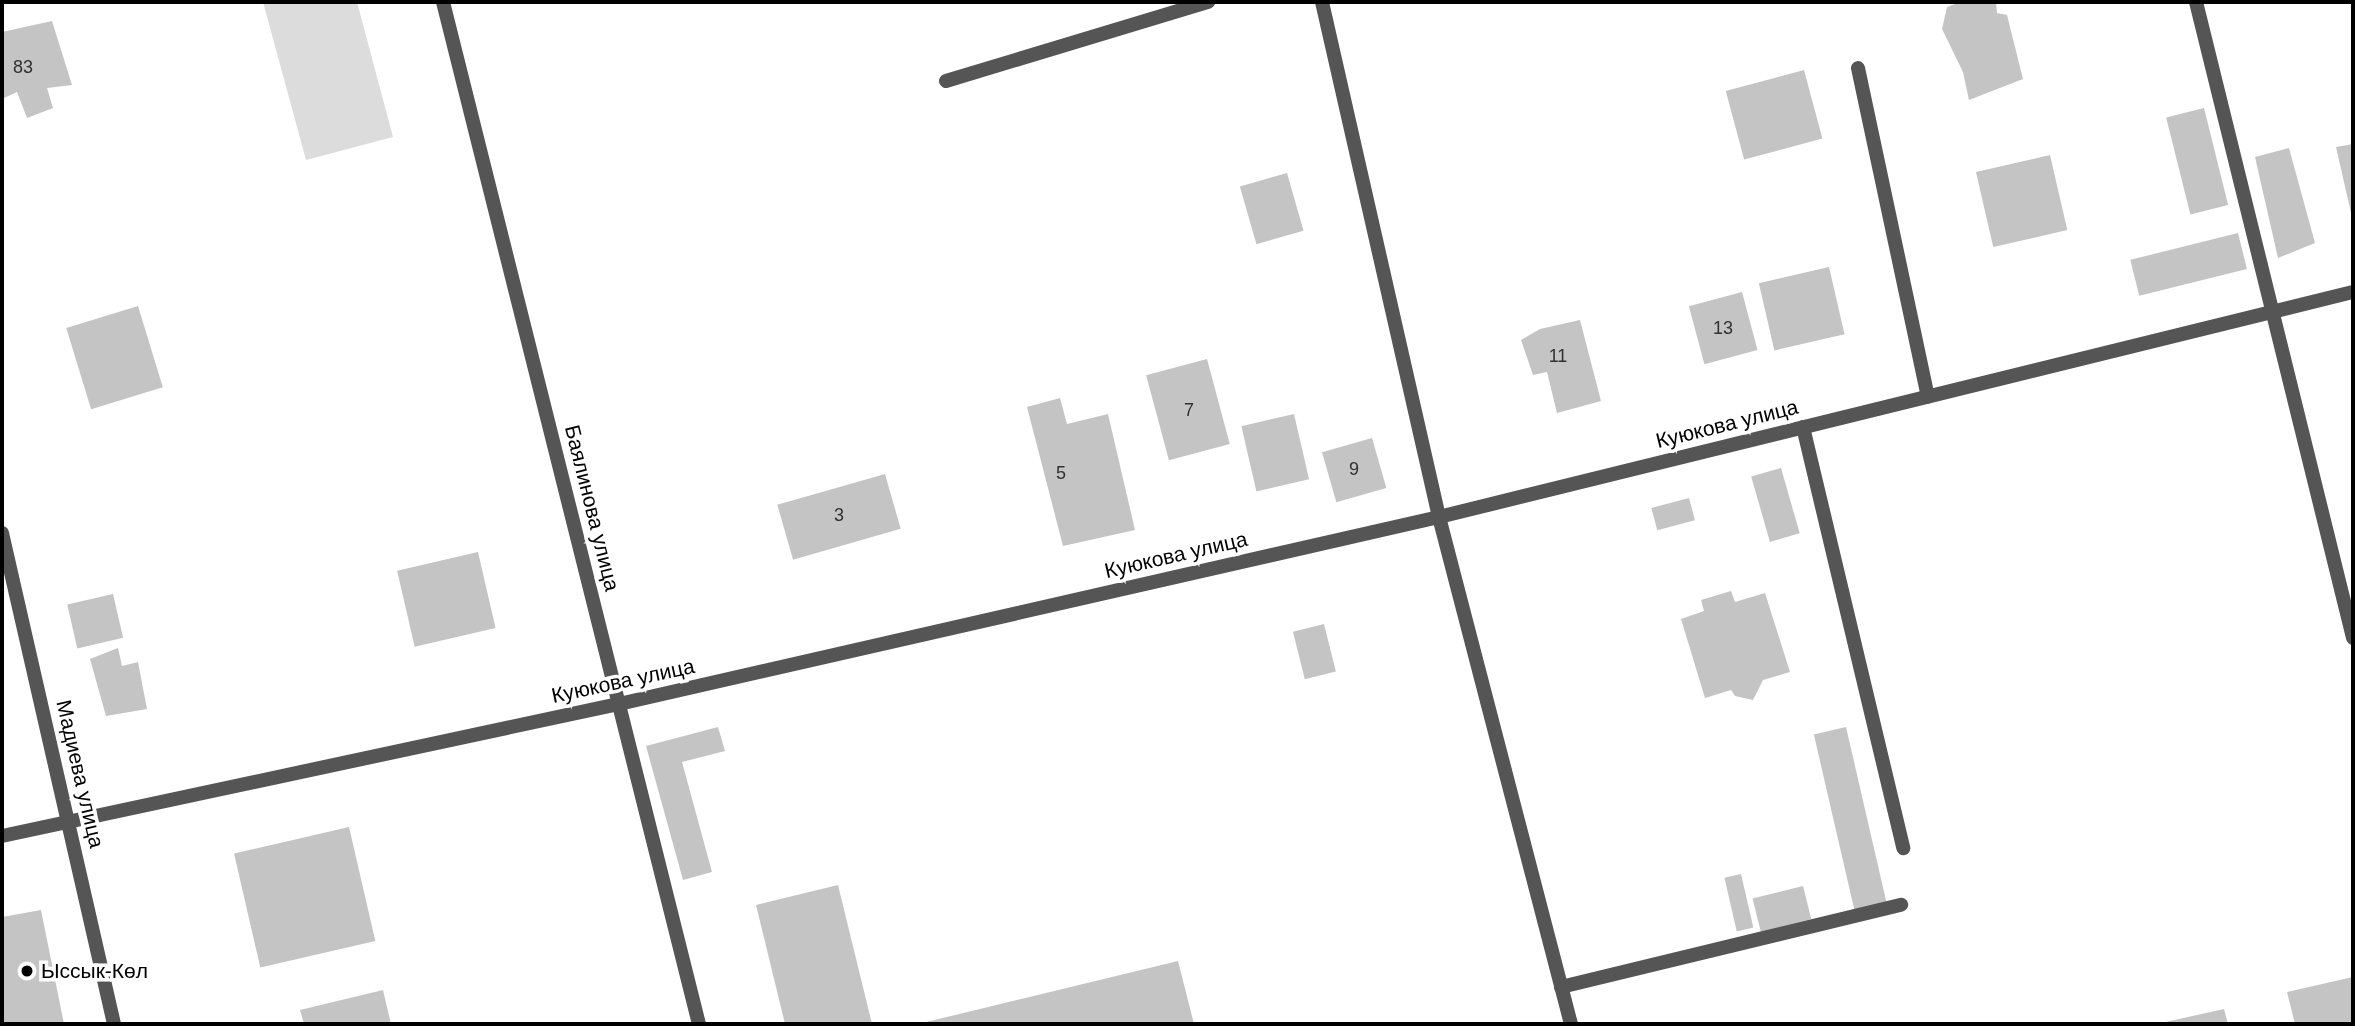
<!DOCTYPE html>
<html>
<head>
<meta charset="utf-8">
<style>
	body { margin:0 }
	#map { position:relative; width:2355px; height:1026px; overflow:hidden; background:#fff; font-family:Arial,sans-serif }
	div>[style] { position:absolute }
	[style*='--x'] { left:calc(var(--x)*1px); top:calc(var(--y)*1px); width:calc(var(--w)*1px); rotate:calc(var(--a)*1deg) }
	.green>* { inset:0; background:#dcdcdc }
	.building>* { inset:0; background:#c4c4c4; transform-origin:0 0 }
	.street>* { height:14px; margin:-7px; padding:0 7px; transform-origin:7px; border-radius:7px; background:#555 }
	.dots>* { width:19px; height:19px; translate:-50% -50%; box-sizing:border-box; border:4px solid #fff; border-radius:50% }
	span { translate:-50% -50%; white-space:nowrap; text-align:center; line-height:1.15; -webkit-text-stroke:7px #fff; paint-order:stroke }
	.number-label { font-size:18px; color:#313131 }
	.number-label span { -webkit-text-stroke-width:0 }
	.street-label { font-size:21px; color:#000 }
	.poi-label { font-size:21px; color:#000 }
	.left { translate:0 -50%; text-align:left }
	.frame { position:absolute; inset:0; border:4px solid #000; pointer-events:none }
</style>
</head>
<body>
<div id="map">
	<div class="green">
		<i style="clip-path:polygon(263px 2px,357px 2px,393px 137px,306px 160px)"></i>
	</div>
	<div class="building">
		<i style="clip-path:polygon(1960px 2px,1996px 2px,1997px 13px,2007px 15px,2023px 79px,1969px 100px,1963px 72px,1942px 29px,1947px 7px)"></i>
		<i style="clip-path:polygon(52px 21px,72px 85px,47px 88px,53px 108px,27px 118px,17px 92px,2px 99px,2px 32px)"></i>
		<i style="left:1804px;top:70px;width:71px;height:81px;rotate:75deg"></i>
		<i style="left:2204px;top:108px;width:100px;height:39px;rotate:76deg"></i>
		<i style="clip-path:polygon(2353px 144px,2353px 212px,2351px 213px,2336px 147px)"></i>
		<i style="clip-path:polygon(2289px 148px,2315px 243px,2278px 258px,2255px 157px)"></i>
		<i style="left:2050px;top:155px;width:77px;height:76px;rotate:77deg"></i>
		<i style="left:1287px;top:173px;width:60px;height:49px;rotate:74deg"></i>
		<i style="left:2238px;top:233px;width:37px;height:111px;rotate:76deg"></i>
		<i style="left:1829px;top:267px;width:69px;height:72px;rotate:77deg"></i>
		<i style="left:1742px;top:292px;width:60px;height:55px;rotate:75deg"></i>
		<i style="left:138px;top:306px;width:85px;height:75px;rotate:73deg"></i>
		<i style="clip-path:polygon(1580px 320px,1601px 401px,1557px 413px,1547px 372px,1533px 375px,1521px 340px,1540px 329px)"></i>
		<i style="left:1207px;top:359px;width:88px;height:63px;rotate:75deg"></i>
		<i style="clip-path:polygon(1060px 398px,1067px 424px,1108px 414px,1135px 530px,1063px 546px,1027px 407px)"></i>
		<i style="left:1294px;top:414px;width:67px;height:54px;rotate:77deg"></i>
		<i style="left:1372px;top:438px;width:52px;height:52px;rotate:74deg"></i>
		<i style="left:1781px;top:468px;width:68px;height:31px;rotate:74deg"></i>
		<i style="left:885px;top:474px;width:57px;height:112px;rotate:74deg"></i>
		<i style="left:1689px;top:498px;width:23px;height:39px;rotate:75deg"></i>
		<i style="left:478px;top:552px;width:78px;height:83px;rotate:77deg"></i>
		<i style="clip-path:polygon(1731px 591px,1735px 602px,1765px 593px,1790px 672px,1763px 680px,1753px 700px,1735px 696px,1731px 690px,1705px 698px,1681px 619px,1704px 611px,1701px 600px)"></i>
		<i style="left:113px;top:594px;width:45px;height:47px;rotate:77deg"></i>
		<i style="left:1324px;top:624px;width:49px;height:32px;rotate:76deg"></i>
		<i style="clip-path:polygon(118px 648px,122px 666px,138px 662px,147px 709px,106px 716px,90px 659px)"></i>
		<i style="clip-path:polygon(718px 727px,725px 751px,682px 762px,712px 872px,683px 880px,646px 746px)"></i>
		<i style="left:1846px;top:727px;width:180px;height:33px;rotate:77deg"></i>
		<i style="left:349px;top:827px;width:117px;height:118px;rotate:77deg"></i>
		<i style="left:1741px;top:874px;width:55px;height:17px;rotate:77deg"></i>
		<i style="clip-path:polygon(838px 885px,872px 1024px,785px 1024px,756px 905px)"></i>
		<i style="left:1803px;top:886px;width:34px;height:52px;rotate:76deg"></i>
		<i style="clip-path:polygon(41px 910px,64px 1024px,2px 1024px,2px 917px)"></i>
		<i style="clip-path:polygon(1178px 961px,1194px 1024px,923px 1024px,922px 1023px)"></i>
		<i style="clip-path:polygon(2353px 977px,2353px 1024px,2295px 1024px,2287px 992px)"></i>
		<i style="clip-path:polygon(383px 990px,391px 1024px,304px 1024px,300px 1010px)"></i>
		<i style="clip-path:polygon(2224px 1009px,2228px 1024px,2161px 1024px,2161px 1023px)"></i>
	</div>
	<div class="street">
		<i style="--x:443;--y:2;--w:1054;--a:75.94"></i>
		<i style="--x:1322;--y:2;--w:528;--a:77.2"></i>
		<i style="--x:1439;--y:517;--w:524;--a:75.41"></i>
		<i style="--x:2196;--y:2;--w:655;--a:76.13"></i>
		<i style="--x:1858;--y:68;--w:336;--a:78"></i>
		<i style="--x:946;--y:81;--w:274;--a:-16.8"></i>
		<i style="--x:1803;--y:427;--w:433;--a:76.6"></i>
		<i style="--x:2;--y:533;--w:504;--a:77.15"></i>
		<i style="--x:2;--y:836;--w:631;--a:-12.08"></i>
		<i style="--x:619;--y:704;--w:841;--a:-12.85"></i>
		<i style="--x:1439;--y:517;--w:941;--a:-13.83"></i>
		<i style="--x:1561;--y:987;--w:350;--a:-13.6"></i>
	</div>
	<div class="dots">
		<i style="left:27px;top:971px;background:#000"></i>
	</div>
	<div class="number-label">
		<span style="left:23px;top:67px">83</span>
		<span style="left:1723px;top:328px">13</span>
		<span style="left:1558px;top:356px">11</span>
		<span style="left:1189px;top:410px">7</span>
		<span style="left:1354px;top:469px">9</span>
		<span style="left:1061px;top:473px">5</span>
		<span style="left:839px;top:515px">3</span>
	</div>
	<div class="street-label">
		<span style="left:1727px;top:424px;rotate:-14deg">Куюкова улица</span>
		<span style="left:592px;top:508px;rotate:76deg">Баялинова улица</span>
		<span style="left:1176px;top:555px;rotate:-13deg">Куюкова улица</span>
		<span style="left:623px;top:681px;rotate:-12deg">Куюкова улица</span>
		<span style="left:80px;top:774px;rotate:77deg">Мадиева улица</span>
	</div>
	<div class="poi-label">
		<span class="left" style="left:41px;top:971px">Ыссык-Көл</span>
	</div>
	<div class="frame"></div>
</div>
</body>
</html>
